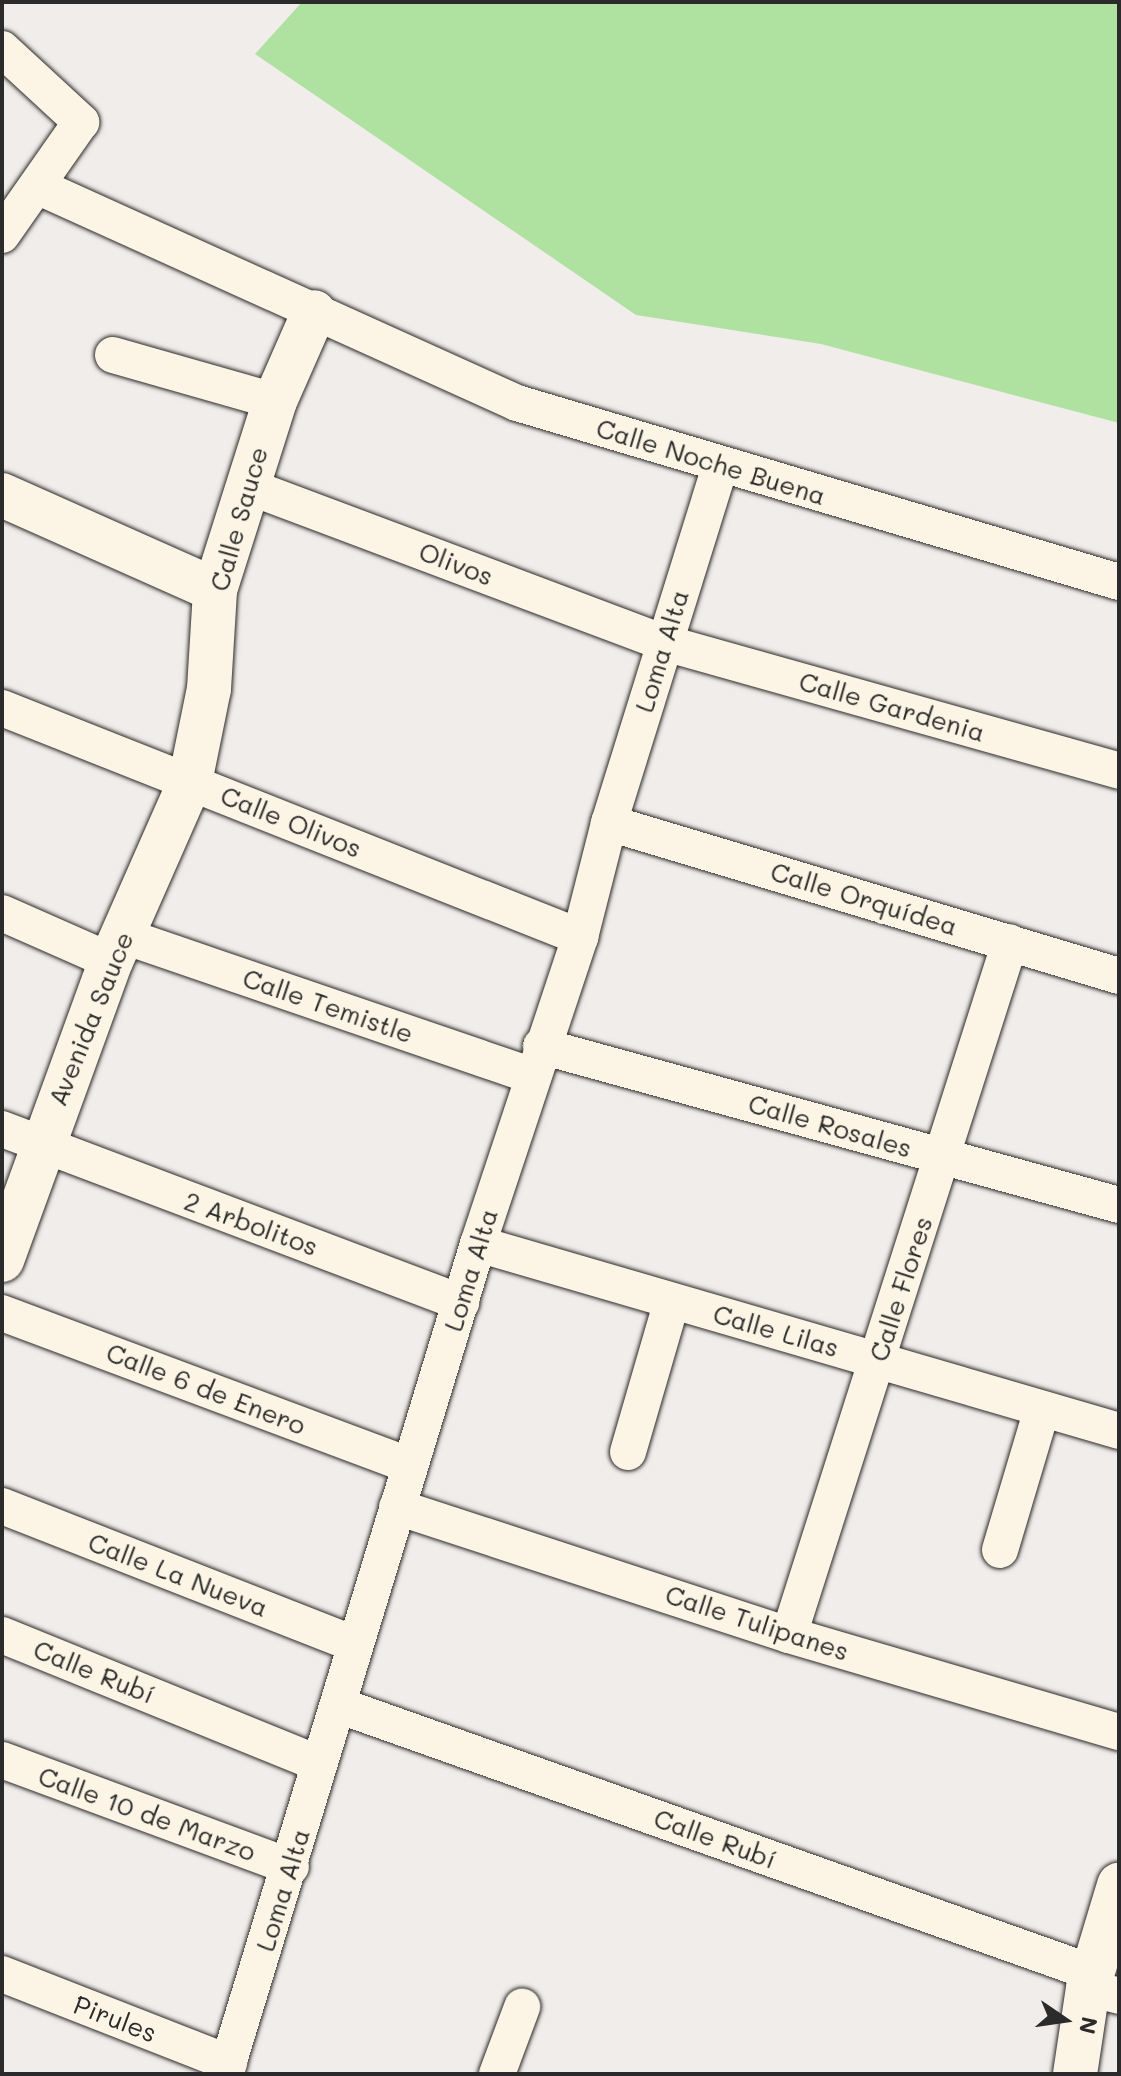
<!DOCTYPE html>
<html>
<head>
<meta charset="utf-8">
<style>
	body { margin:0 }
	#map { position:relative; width:1121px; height:2076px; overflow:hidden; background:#f1edea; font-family:Mali,sans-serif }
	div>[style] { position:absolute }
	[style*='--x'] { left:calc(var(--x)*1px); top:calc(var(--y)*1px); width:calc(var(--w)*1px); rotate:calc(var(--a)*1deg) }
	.green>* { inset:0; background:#afe1a1 }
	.roads { filter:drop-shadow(0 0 2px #2b2b2b) drop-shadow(0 0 2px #2b2b2b) }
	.street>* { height:36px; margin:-18px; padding:0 18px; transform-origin:18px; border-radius:18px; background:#fcf5e5 }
	.secondary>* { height:44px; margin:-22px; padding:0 22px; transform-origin:22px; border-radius:22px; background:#fcf5e5 }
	span { translate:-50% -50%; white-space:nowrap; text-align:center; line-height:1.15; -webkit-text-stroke:8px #fcf5e5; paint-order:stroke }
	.street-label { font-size:26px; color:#2b2b2b }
	.frame { position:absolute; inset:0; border:4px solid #2b2b2b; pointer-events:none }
	.north { position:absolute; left:1025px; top:1980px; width:80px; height:80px; -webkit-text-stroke:6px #fcf5e5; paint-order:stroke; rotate:103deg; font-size:22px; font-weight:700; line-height:32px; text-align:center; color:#2b2b2b }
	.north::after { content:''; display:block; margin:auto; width:28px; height:36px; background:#2b2b2b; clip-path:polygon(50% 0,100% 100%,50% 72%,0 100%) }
</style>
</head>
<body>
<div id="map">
	<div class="green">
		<i style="clip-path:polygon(302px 2px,1119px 2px,1119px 423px,821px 344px,636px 315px,255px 54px)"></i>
	</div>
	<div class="roads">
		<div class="street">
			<i style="--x:2;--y:49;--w:108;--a:42.7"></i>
			<i style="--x:81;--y:122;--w:138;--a:125"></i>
			<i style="--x:37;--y:186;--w:527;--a:24.33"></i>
			<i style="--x:517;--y:403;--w:628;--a:16.56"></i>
			<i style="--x:113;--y:355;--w:168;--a:15.9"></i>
			<i style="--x:247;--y:486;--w:447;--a:20.6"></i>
			<i style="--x:665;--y:643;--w:472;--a:15.7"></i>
			<i style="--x:2;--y:708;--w:622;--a:21.61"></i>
			<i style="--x:609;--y:823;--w:532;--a:16.7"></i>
			<i style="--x:2;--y:913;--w:119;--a:23.8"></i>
			<i style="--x:124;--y:936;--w:431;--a:18.9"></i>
			<i style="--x:541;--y:1046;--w:599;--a:15.38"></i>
			<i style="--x:2;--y:1129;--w:491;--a:20.7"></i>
			<i style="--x:478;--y:1244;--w:668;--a:16.26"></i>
			<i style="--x:2;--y:1313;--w:434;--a:20.5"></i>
			<i style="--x:628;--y:1452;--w:157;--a:-73.8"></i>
			<i style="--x:2;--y:1506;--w:379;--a:21.4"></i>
			<i style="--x:397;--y:1507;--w:412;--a:18.1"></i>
			<i style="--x:789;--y:1635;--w:344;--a:16.4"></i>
			<i style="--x:1000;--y:1550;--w:147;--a:-73.4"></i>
			<i style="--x:2;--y:1635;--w:342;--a:22.1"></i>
			<i style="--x:789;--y:1635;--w:727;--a:-72.31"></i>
			<i style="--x:338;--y:1705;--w:801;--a:19.54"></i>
			<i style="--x:2;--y:1760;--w:308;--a:20.3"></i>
			<i style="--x:2;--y:1974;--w:244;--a:21.4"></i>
			<i style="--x:1088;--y:1988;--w:32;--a:14"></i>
			<i style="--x:225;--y:2074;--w:868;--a:-73.05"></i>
			<i style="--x:478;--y:1244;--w:324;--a:-71.6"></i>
			<i style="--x:580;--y:937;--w:118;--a:-75.7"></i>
			<i style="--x:609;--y:823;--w:373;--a:-72.7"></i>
			<i style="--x:497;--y:2074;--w:72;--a:-69.5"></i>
		</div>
		<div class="secondary">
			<i style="--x:2;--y:495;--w:233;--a:24"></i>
			<i style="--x:2;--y:1260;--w:318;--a:-70"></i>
			<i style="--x:111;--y:961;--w:196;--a:-66.2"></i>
			<i style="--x:190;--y:782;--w:95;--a:-78.5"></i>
			<i style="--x:209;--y:689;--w:99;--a:-86.5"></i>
			<i style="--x:215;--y:590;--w:198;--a:-72.4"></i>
			<i style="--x:275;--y:401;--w:97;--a:-66.3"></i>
			<i style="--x:1075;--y:2074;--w:87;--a:-81.4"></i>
			<i style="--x:1088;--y:1988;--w:108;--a:-73.2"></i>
		</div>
	</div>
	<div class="street-label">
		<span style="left:711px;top:462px;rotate:17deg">Calle Noche Buena</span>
		<span style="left:239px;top:519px;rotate:-74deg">Calle Sauce</span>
		<span style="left:456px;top:564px;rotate:21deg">Olivos</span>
		<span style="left:662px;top:651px;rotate:-73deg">Loma Alta</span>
		<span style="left:892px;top:707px;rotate:16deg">Calle Gardenia</span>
		<span style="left:291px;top:822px;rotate:22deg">Calle Olivos</span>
		<span style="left:864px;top:899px;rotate:17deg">Calle Orquídea</span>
		<span style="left:328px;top:1006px;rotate:19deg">Calle Temistle</span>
		<span style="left:91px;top:1019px;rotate:-68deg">Avenida Sauce</span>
		<span style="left:830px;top:1126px;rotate:16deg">Calle Rosales</span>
		<span style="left:251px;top:1224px;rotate:20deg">2 Arbolitos</span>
		<span style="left:471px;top:1270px;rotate:-73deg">Loma Alta</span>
		<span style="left:901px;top:1289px;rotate:-72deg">Calle Flores</span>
		<span style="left:776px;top:1331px;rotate:16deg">Calle Lilas</span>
		<span style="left:206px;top:1389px;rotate:21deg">Calle 6 de Enero</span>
		<span style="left:178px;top:1575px;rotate:21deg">Calle La Nueva</span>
		<span style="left:757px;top:1623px;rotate:18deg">Calle Tulipanes</span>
		<span style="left:94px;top:1672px;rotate:22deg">Calle Rubí</span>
		<span style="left:147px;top:1814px;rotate:20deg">Calle 10 de Marzo</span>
		<span style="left:715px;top:1839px;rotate:20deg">Calle Rubí</span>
		<span style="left:283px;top:1890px;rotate:-73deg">Loma Alta</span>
		<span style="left:115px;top:2019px;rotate:21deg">Pirules</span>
	</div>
	<div class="frame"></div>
	<div class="north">N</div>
</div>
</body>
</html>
